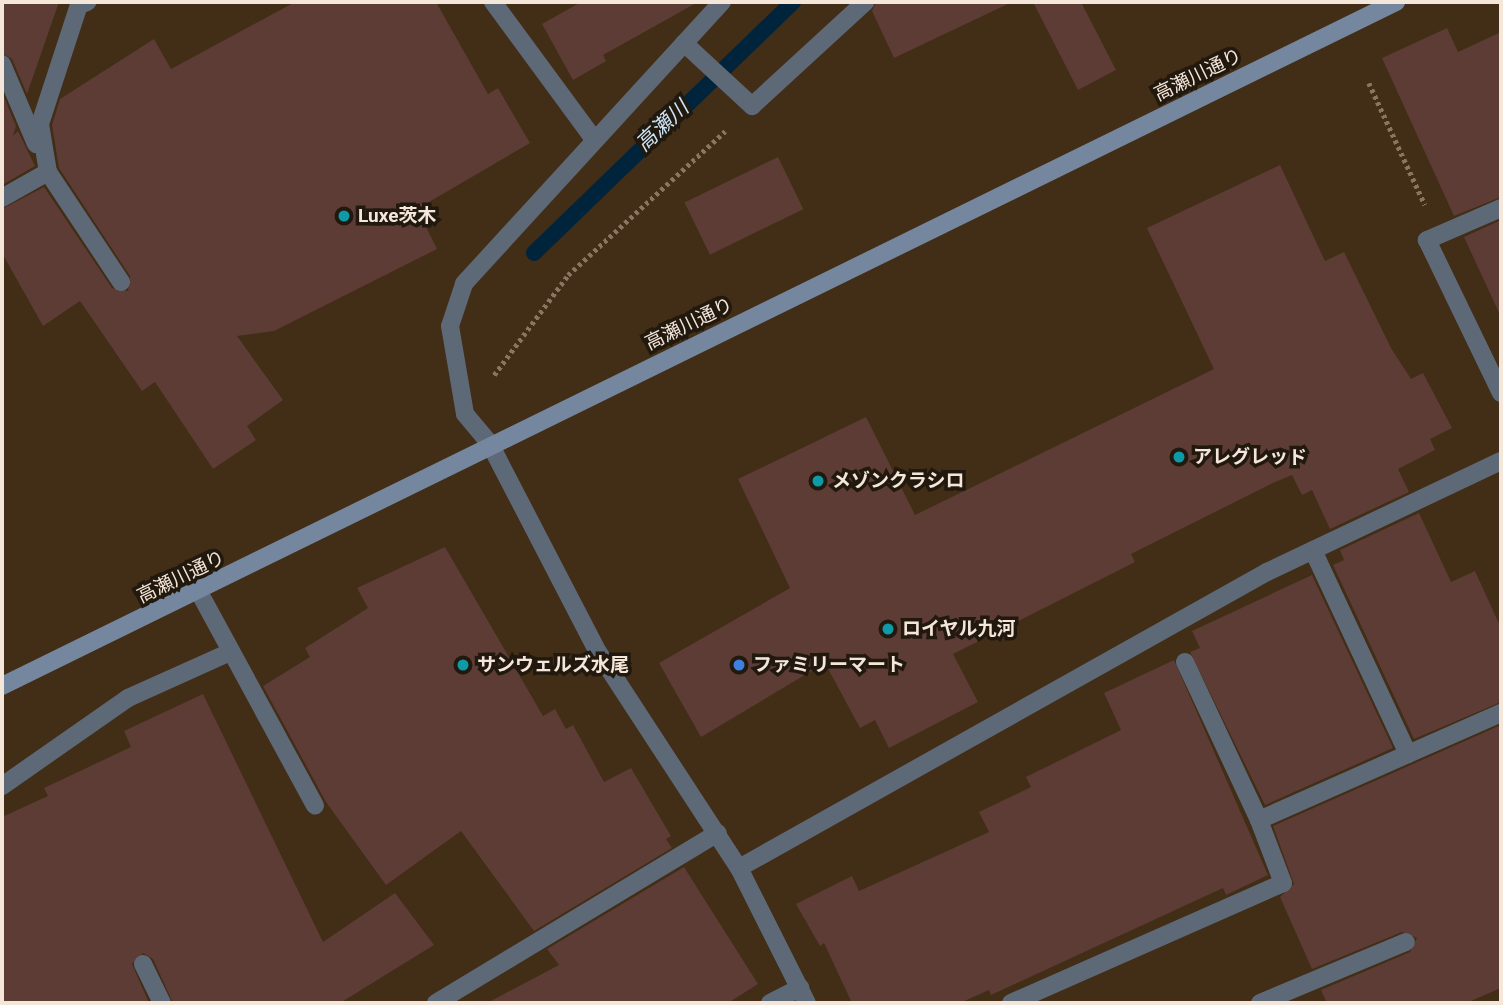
<!DOCTYPE html>
<html>
<head>
<meta charset="utf-8">
<style>
	body { margin:0 }
	#map { position:relative; width:1503px; height:1005px; overflow:hidden; background:#422d16; font-family:Roboto,"Noto Sans JP",sans-serif }
	div>[style] { position:absolute }
	[style*='--x'] { left:calc(var(--x)*1px); top:calc(var(--y)*1px); width:calc(var(--w)*1px); rotate:calc(var(--a)*1deg) }
	.stream>* { height:16px; margin:-8px; padding:0 8px; transform-origin:8px; border-radius:8px; background:#00243c }
	.building>* { inset:0; background:#5c3c34; transform-origin:0 0 }
	.path>* { height:4.5px; margin-top:-2.25px; transform-origin:0; background:repeating-linear-gradient(90deg,#887662 0 3.5px,transparent 0 7px) }
	.lane>* { height:18px; margin:-9px; padding:0 9px; transform-origin:9px; border-radius:9px; background:#5e6978 }
	.street>* { height:18px; margin:-9px; padding:0 9px; transform-origin:9px; border-radius:9px; background:#5e6978 }
	.secondary>* { height:18px; margin:-9px; padding:0 9px; transform-origin:9px; border-radius:9px; background:#75879f }
	.dots>* { width:19px; height:19px; translate:-50% -50%; box-sizing:border-box; border:4px solid #21180e; border-radius:50% }
	span { translate:-50% -50%; white-space:nowrap; text-align:center; line-height:1.15; -webkit-text-stroke:7px #21180e; paint-order:stroke }
	.street-label { font-size:19px; color:#f4e6d8 }
	.poi-label { font-size:19px; color:#f4e6d8; font-weight:700 }
	.left { translate:0 -50%; text-align:left }
	.water-label { font-size:21px; color:#cde4f7; font-style:italic }
	.frame { position:absolute; inset:0; border:4px solid #f4e6d8; pointer-events:none }
</style>
</head>
<body>
<div id="map">
	<div class="stream">
		<i style="--x:534;--y:253;--w:361;--a:-44.1"></i>
	</div>
	<div class="building">
		<i style="clip-path:polygon(2px 2px,59px 2px,27px 94px,12px 59px,2px 53px)"></i>
		<i style="clip-path:polygon(295px 2px,436px 2px,488px 94px,498px 88px,530px 143px,417px 209px,437px 249px,274px 331px,237px 336px,283px 400px,247px 426px,256px 440px,213px 469px,155px 382px,142px 391px,80px 301px,43px 326px,2px 253px,2px 209px,44px 187px,112px 288px,128px 291px,130px 276px,59px 168px,52px 125px,60px 99px,154px 39px,171px 69px)"></i>
		<i style="clip-path:polygon(581px 2px,698px 2px,603px 55px,606px 61px,573px 80px,542px 24px)"></i>
		<i style="clip-path:polygon(876px 2px,1012px 2px,894px 58px,872px 11px)"></i>
		<i style="clip-path:polygon(1033px 2px,1081px 2px,1116px 70px,1078px 90px)"></i>
		<i style="clip-path:polygon(1447px 28px,1458px 52px,1501px 32px,1501px 197px,1454px 216px,1382px 58px)"></i>
		<i style="clip-path:polygon(2px 92px,16px 126px,13px 136px,18px 131px,35px 166px,2px 185px)"></i>
		<i style="left:778px;top:157px;width:58px;height:104px;rotate:64deg"></i>
		<i style="clip-path:polygon(1280px 165px,1325px 261px,1344px 252px,1391px 348px,1411px 379px,1423px 373px,1452px 428px,1430px 439px,1435px 450px,1398px 469px,1409px 492px,1330px 529px,1312px 490px,1302px 495px,1292px 475px,1273px 483px,1131px 554px,1135px 562px,953px 654px,978px 702px,889px 748px,875px 720px,860px 728px,825px 663px,701px 737px,659px 663px,790px 588px,738px 479px,866px 417px,915px 515px,1214px 369px,1147px 228px)"></i>
		<i style="clip-path:polygon(1501px 220px,1501px 317px,1464px 237px)"></i>
		<i style="clip-path:polygon(1419px 513px,1451px 582px,1475px 571px,1501px 628px,1501px 702px,1414px 739px,1333px 565px,1344px 560px,1340px 550px)"></i>
		<i style="clip-path:polygon(445px 547px,543px 716px,555px 709px,566px 729px,573px 725px,604px 782px,631px 768px,671px 836px,666px 839px,672px 848px,534px 931px,461px 831px,386px 885px,326px 802px,263px 686px,310px 657px,305px 648px,368px 608px,357px 588px)"></i>
		<i style="clip-path:polygon(1312px 575px,1393px 748px,1265px 805px,1190px 652px,1200px 648px,1192px 631px)"></i>
		<i style="clip-path:polygon(1174px 660px,1268px 875px,1226px 895px,1223px 888px,991px 995px,989px 990px,960px 1003px,852px 1003px,824px 943px,820px 946px,796px 904px,852px 876px,859px 891px,989px 832px,979px 812px,1031px 787px,1026px 777px,1121px 730px,1104px 693px)"></i>
		<i style="clip-path:polygon(203px 694px,323px 942px,395px 893px,434px 945px,340px 1003px,173px 1003px,153px 959px,143px 953px,132px 964px,149px 1003px,2px 1003px,2px 817px,48px 796px,44px 788px,131px 747px,124px 731px)"></i>
		<i style="clip-path:polygon(1501px 725px,1501px 988px,1466px 1003px,1327px 1003px,1321px 990px,1410px 952px,1417px 938px,1402px 932px,1312px 969px,1280px 897px,1294px 884px,1273px 826px)"></i>
		<i style="clip-path:polygon(684px 867px,758px 984px,728px 1003px,487px 1003px,559px 965px,547px 949px)"></i>
	</div>
	<div class="path">
		<i style="--x:1369;--y:83;--w:134;--a:65.3"></i>
		<i style="--x:494;--y:375;--w:124;--a:-53.5"></i>
		<i style="--x:568;--y:275;--w:213;--a:-42.5"></i>
	</div>
	<div class="lane">
		<i style="--x:48;--y:172;--w:132;--a:56.4"></i>
		<i style="--x:143;--y:964;--w:43;--a:64"></i>
		<i style="--x:770;--y:1003;--w:34;--a:-27"></i>
	</div>
	<div class="street">
		<i style="--x:493;--y:2;--w:169;--a:53.7"></i>
		<i style="--x:722;--y:2;--w:382;--a:132.5"></i>
		<i style="--x:464;--y:284;--w:44;--a:108.4"></i>
		<i style="--x:450;--y:326;--w:89;--a:80.3"></i>
		<i style="--x:465;--y:414;--w:39;--a:50"></i>
		<i style="--x:490;--y:444;--w:234;--a:62.6"></i>
		<i style="--x:598;--y:652;--w:258;--a:56.9"></i>
		<i style="--x:739;--y:868;--w:151;--a:63.3"></i>
		<i style="--x:684;--y:43;--w:93;--a:42.8"></i>
		<i style="--x:752;--y:106;--w:154;--a:-42.6"></i>
		<i style="--x:2;--y:64;--w:87;--a:67"></i>
		<i style="--x:2;--y:198;--w:53;--a:-29.5"></i>
		<i style="--x:48;--y:172;--w:49;--a:-99.5"></i>
		<i style="--x:40;--y:124;--w:125;--a:-71.9"></i>
		<i style="--x:79;--y:5;--w:9;--a:-21"></i>
		<i style="--x:1501;--y:208;--w:81;--a:156.6"></i>
		<i style="--x:1427;--y:240;--w:170;--a:64.2"></i>
		<i style="--x:199;--y:592;--w:243;--a:61.5"></i>
		<i style="--x:1185;--y:662;--w:174;--a:64.9"></i>
		<i style="--x:1408;--y:754;--w:102;--a:-23.8"></i>
		<i style="--x:2;--y:786;--w:154;--a:-34.9"></i>
		<i style="--x:128;--y:698;--w:110;--a:-24.2"></i>
		<i style="--x:739;--y:868;--w:605;--a:-29.28"></i>
		<i style="--x:1267;--y:572;--w:259;--a:-25.4"></i>
		<i style="--x:436;--y:1003;--w:329;--a:-31.1"></i>
		<i style="--x:1011;--y:1003;--w:297;--a:-23.8"></i>
		<i style="--x:1283;--y:883;--w:67;--a:-110.9"></i>
		<i style="--x:1259;--y:820;--w:163;--a:-23.9"></i>
		<i style="--x:1408;--y:754;--w:225;--a:-115"></i>
		<i style="--x:1260;--y:1003;--w:158;--a:-22.7"></i>
	</div>
	<div class="secondary">
		<i style="--x:2;--y:686;--w:1553;--a:-26.14"></i>
	</div>
	<div class="dots">
		<i style="left:344px;top:216px;background:#0f9aa8"></i>
		<i style="left:1179px;top:457px;background:#0f9aa8"></i>
		<i style="left:818px;top:481px;background:#0f9aa8"></i>
		<i style="left:888px;top:629px;background:#0f9aa8"></i>
		<i style="left:463px;top:665px;background:#0f9aa8"></i>
		<i style="left:739px;top:665px;background:#3f7fe0"></i>
	</div>
	<div class="street-label">
		<span style="left:1198px;top:75px;rotate:-26deg">高瀬川通り</span>
		<span style="left:689px;top:324px;rotate:-26deg">高瀬川通り</span>
		<span style="left:181px;top:577px;rotate:-26deg">高瀬川通り</span>
	</div>
	<div class="poi-label">
		<span class="left" style="left:358px;top:216px">Luxe茨木</span>
		<span class="left" style="left:1193px;top:457px">アレグレッド</span>
		<span class="left" style="left:832px;top:481px">メゾンクラシロ</span>
		<span class="left" style="left:902px;top:629px">ロイヤル九河</span>
		<span class="left" style="left:477px;top:665px">サンウェルズ水尾</span>
		<span class="left" style="left:753px;top:665px">ファミリーマート</span>
	</div>
	<div class="water-label">
		<span style="left:662px;top:126px;rotate:-43deg">高瀬川</span>
	</div>
	<div class="frame"></div>
</div>
</body>
</html>
